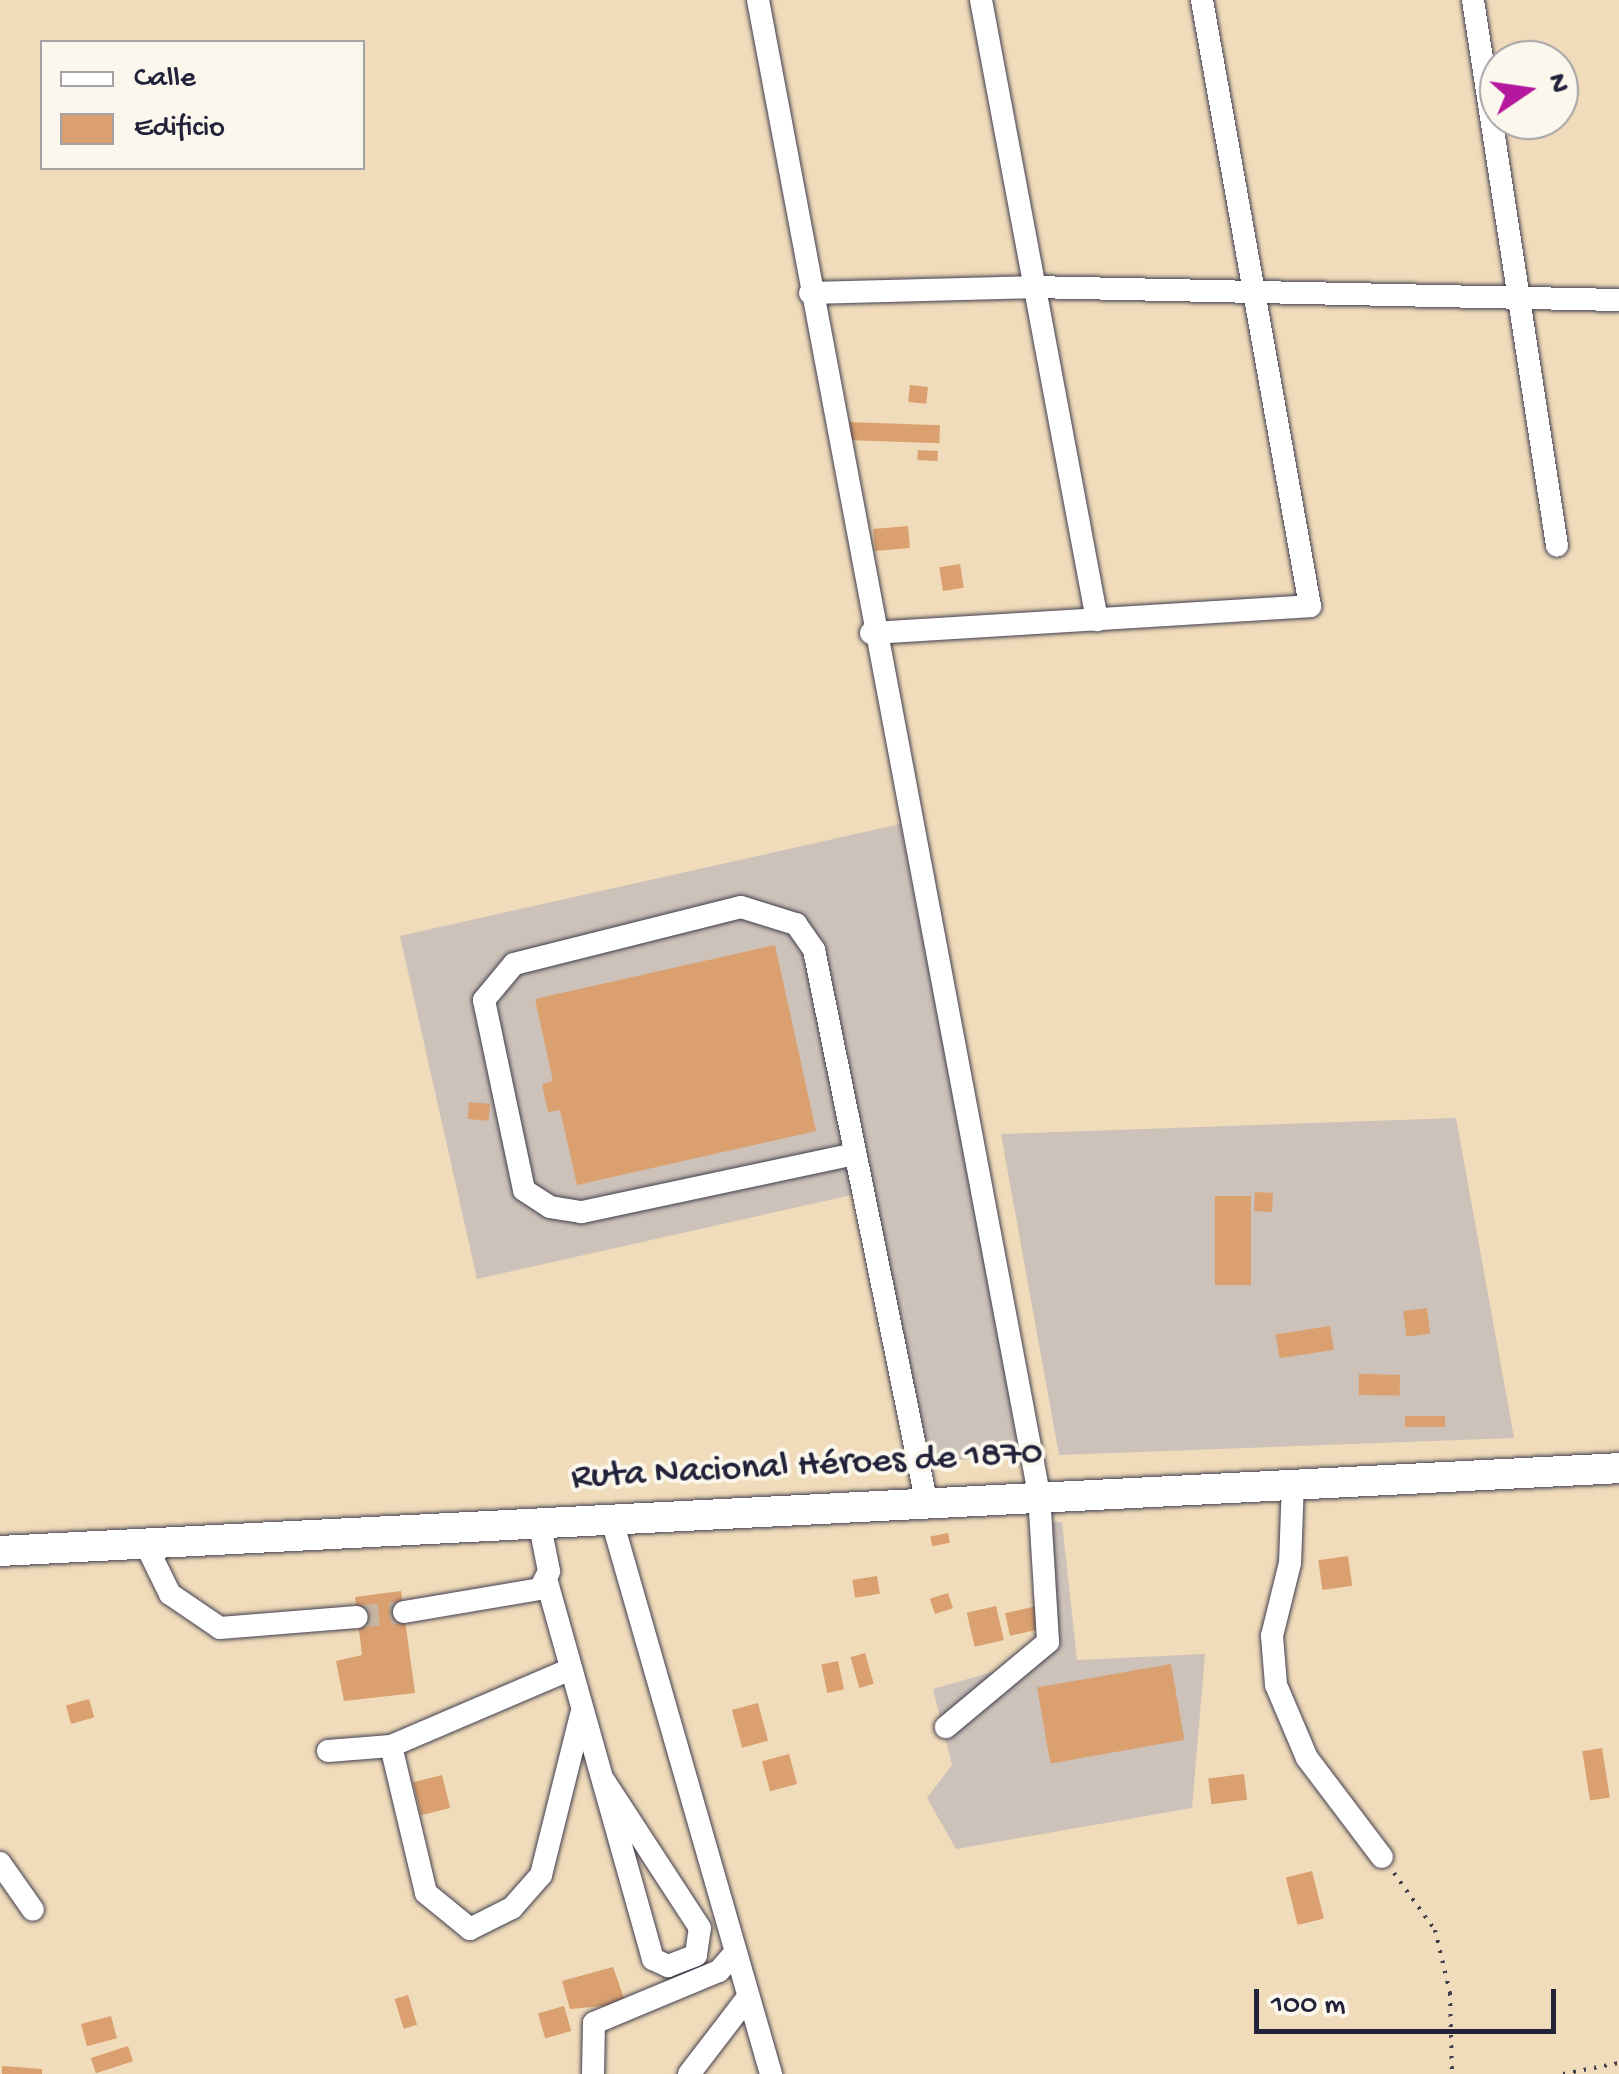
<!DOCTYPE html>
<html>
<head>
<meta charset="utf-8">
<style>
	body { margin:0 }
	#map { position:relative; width:1619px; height:2074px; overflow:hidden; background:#f0dbba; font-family:"Gochi Hand",sans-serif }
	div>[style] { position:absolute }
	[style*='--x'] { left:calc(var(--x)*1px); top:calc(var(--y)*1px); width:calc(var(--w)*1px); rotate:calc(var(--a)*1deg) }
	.industrial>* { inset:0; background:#cdc2b9 }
	.building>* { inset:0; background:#daa06f; transform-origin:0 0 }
	.minor-tunnel>* { height:22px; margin-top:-11px; transform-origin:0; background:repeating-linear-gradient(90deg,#c7b6a1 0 22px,transparent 0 33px) }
	.path>* { height:4px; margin-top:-2px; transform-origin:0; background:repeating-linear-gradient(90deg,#413e4e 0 2.5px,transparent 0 10.5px) }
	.roads { filter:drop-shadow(0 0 2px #413e4e) drop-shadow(0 0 2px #413e4e) }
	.minor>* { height:22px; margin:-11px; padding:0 11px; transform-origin:11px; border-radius:11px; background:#fff }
	.highway>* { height:30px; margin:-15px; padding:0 15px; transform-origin:15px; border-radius:15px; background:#fff }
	span { translate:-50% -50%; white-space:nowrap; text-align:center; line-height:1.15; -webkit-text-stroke:8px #fbf7ec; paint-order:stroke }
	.street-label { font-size:38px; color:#22223b }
	.legend { position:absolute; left:40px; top:40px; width:325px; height:130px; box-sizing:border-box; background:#fbf7ec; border:2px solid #a4a2a5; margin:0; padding:12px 18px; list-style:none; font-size:30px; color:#22223b }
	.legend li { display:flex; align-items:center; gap:20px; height:50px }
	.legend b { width:50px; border:2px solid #a4a2a5 }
	.north { position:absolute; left:1479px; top:40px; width:100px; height:100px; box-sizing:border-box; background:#fbf7ec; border:2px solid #a4a2a5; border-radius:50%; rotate:77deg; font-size:28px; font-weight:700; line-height:40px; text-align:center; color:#22223b }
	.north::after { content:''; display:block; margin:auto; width:35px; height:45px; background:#b5179e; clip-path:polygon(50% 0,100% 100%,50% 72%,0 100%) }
	.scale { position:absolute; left:1254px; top:1989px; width:302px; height:45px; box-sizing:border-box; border:5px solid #22223b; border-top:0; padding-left:12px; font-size:30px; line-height:35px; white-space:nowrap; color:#22223b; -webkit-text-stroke:8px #fbf7ec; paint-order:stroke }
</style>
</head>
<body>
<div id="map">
	<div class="industrial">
		<i style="clip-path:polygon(900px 824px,1024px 1455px,910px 1464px,856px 1194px,477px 1279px,400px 936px)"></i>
		<i style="clip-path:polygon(1456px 1118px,1514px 1438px,1059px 1455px,1001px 1134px)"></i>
		<i style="clip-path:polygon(1040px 1522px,1062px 1522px,1077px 1660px,1205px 1654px,1192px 1808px,956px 1849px,927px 1798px,952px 1765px,933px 1689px,1038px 1659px)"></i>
	</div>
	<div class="building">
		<i style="left:910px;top:385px;width:18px;height:17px;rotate:6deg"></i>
		<i style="left:847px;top:422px;width:93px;height:18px;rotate:2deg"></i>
		<i style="left:918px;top:450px;width:20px;height:10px;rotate:3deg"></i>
		<i style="left:908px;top:526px;width:22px;height:35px;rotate:85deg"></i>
		<i style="left:960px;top:564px;width:24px;height:21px;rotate:81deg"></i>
		<i style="clip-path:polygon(775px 945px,816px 1131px,577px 1185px,560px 1110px,548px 1112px,542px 1084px,553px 1081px,535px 999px)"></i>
		<i style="left:469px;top:1102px;width:21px;height:17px;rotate:5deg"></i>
		<i style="left:1255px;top:1192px;width:18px;height:19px;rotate:3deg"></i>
		<i style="left:1215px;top:1196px;width:36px;height:89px"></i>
		<i style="left:1427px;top:1308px;width:26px;height:24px;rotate:83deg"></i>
		<i style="left:1330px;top:1326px;width:24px;height:55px;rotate:81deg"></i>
		<i style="left:1359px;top:1374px;width:41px;height:21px;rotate:1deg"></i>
		<i style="left:1445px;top:1416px;width:11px;height:40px;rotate:90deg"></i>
		<i style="left:948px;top:1533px;width:10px;height:18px;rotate:79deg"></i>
		<i style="left:1348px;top:1556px;width:30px;height:30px;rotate:82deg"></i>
		<i style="left:877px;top:1576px;width:18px;height:25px;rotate:81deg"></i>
		<i style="clip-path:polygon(401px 1591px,415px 1693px,344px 1701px,336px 1661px,362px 1655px,355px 1597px)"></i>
		<i style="left:948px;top:1593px;width:16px;height:19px;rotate:72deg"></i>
		<i style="left:1041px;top:1605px;width:23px;height:37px;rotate:77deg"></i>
		<i style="left:996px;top:1606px;width:35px;height:30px;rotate:77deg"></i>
		<i style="left:865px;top:1653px;width:32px;height:15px;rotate:74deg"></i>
		<i style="left:838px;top:1661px;width:29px;height:17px;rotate:78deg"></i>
		<i style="left:1171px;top:1664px;width:77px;height:136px;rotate:80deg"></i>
		<i style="left:89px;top:1699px;width:19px;height:24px;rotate:74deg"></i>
		<i style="left:758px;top:1703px;width:39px;height:27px;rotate:75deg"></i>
		<i style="left:1602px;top:1748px;width:50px;height:20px;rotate:81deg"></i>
		<i style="left:789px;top:1754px;width:31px;height:28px;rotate:75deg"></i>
		<i style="left:1244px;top:1774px;width:26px;height:36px;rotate:83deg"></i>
		<i style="left:442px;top:1775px;width:34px;height:30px;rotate:76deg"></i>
		<i style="left:1312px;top:1871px;width:49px;height:27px;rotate:76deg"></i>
		<i style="clip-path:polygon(613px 1967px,626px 2004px,570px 2009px,562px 1981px)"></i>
		<i style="left:408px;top:1995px;width:31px;height:14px;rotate:73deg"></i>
		<i style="left:564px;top:2006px;width:26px;height:27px;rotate:74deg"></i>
		<i style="left:111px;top:2016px;width:23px;height:31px;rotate:75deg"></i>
		<i style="left:128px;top:2046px;width:16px;height:39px;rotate:72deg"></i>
		<i style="clip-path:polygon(2px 2066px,42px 2069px,42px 2074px,2px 2074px)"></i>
	</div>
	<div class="minor-tunnel">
		<i style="--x:357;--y:1617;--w:47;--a:-6.1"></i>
	</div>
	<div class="path">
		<i style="--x:1394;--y:1873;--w:70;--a:54.3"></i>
		<i style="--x:1435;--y:1930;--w:65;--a:76.6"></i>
		<i style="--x:1450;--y:1993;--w:81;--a:88.6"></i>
		<i style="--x:1563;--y:2074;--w:57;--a:-11.1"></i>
	</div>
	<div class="roads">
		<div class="minor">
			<i style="--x:758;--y:0;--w:1520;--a:79.35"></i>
			<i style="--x:1039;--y:1494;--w:148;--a:86.5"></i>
			<i style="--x:1048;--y:1642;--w:133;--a:140.2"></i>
			<i style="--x:981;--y:0;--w:631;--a:79.4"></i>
			<i style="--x:1473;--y:0;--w:552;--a:81.25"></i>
			<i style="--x:810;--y:293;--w:222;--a:-1.5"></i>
			<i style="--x:1032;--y:287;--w:587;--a:1.27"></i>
			<i style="--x:871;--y:633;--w:440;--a:-3.5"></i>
			<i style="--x:1310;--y:606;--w:616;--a:-100.11"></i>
			<i style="--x:850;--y:1155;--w:275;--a:168"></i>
			<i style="--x:581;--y:1212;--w:31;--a:-171"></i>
			<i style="--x:550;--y:1207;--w:31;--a:-147"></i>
			<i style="--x:524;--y:1190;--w:194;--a:-101.9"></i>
			<i style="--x:484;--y:1000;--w:47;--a:-50.2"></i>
			<i style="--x:514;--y:964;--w:234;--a:-14.1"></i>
			<i style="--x:741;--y:907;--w:58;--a:17.2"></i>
			<i style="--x:796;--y:924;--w:32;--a:55"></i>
			<i style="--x:814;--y:950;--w:561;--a:78.49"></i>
			<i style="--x:1293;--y:1482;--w:81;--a:92.1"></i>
			<i style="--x:1290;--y:1563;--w:75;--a:103.9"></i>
			<i style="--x:1272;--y:1636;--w:49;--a:85.3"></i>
			<i style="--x:1276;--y:1685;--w:79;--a:67"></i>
			<i style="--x:1307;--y:1758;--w:124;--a:52.9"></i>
			<i style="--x:611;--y:1517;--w:580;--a:73.97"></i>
			<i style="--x:144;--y:1541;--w:59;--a:63.9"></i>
			<i style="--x:170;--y:1594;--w:60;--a:34.2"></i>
			<i style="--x:220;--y:1628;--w:137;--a:-4.6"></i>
			<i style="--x:547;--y:1582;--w:392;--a:74.3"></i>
			<i style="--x:653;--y:1959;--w:17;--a:25"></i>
			<i style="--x:668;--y:1966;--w:30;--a:-21"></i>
			<i style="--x:696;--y:1955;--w:27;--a:-82"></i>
			<i style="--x:700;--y:1928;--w:176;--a:-123.1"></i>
			<i style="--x:404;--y:1612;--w:138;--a:-9.6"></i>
			<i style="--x:540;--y:1589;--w:20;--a:-63"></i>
			<i style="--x:549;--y:1571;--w:51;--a:-101.3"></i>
			<i style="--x:391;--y:1746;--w:151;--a:76.6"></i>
			<i style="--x:426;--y:1893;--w:57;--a:39.3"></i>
			<i style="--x:470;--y:1929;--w:47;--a:-26.6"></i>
			<i style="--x:512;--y:1908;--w:44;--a:-48.7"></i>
			<i style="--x:541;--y:1875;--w:165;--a:-76"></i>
			<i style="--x:328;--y:1751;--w:63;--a:-4.5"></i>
			<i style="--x:391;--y:1746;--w:196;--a:-23.2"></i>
			<i style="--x:0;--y:1863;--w:57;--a:54.9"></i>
			<i style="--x:593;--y:2074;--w:51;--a:-88.9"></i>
			<i style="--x:594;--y:2023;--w:135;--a:-22.6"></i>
			<i style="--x:719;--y:1971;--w:18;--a:-49"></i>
			<i style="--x:689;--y:2074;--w:92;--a:-52.5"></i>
		</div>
		<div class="highway">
			<i style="--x:0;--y:1551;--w:1621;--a:-2.93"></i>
		</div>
	</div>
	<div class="street-label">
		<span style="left:807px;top:1467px;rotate:-3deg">Ruta Nacional Héroes de 1870</span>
	</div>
	<ul class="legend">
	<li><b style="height:12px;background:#fff"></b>Calle</li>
	<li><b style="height:28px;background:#daa06f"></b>Edificio</li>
	</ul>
	<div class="north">N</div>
	<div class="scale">100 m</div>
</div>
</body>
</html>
